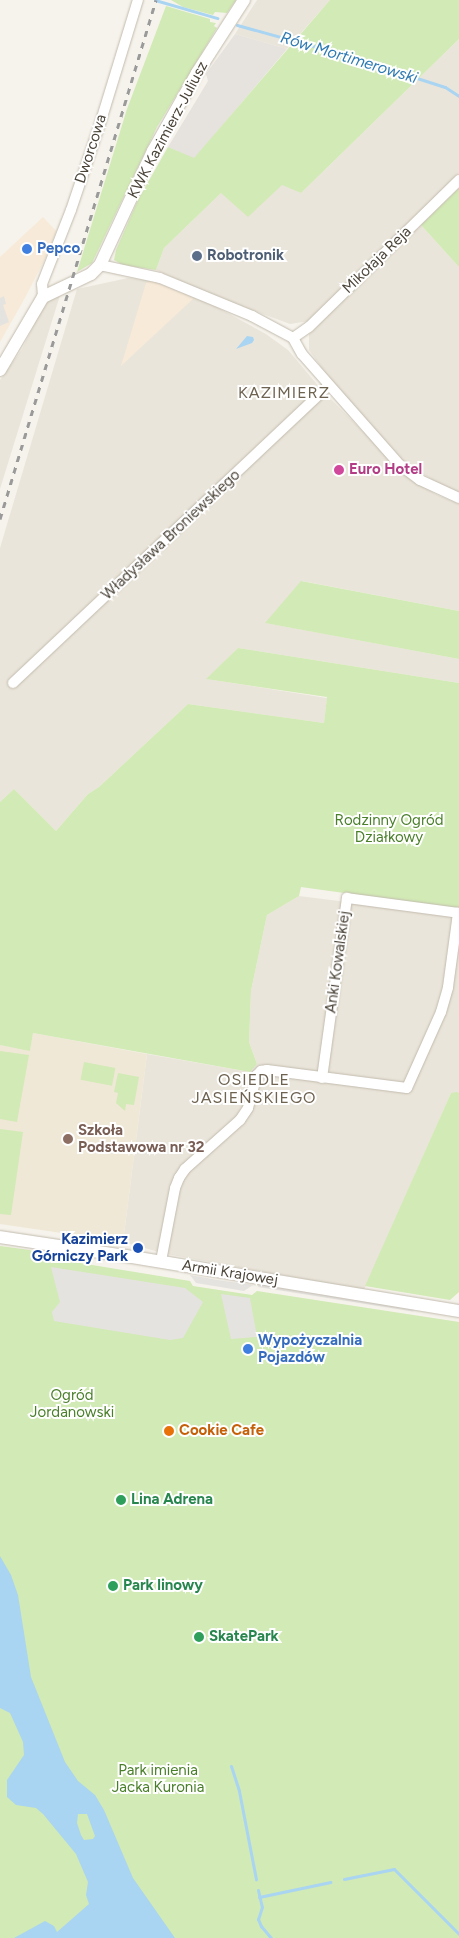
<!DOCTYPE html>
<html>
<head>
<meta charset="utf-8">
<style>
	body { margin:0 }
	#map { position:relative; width:459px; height:1938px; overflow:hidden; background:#f6f3ec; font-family:Figtree,sans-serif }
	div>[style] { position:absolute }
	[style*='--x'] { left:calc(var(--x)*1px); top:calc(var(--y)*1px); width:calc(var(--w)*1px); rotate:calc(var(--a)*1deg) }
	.residential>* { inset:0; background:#eae5da }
	.commercial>* { inset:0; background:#f7ead8 }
	.industrial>* { inset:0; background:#e6e2dd }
	.education>* { inset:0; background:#efe8d6 }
	.green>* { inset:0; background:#d2eab5; transform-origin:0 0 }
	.parking>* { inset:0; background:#e5e3e0; transform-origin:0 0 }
	.water>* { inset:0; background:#a9d4f2 }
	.stream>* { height:3px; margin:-1.5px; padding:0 1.5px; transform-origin:1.5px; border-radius:1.5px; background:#a9d4f2 }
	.roads { filter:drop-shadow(0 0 1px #c2bbae) drop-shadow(0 0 1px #c2bbae) }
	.minor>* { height:10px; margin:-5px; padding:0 5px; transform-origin:5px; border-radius:5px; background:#fff }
	.tertiary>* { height:12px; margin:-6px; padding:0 6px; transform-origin:6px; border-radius:6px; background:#fff }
	.rail>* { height:3px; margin-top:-1.5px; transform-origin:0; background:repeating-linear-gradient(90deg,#9a9a9a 0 6px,transparent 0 12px) }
	.dots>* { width:14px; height:14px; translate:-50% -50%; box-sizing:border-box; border:2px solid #fff; border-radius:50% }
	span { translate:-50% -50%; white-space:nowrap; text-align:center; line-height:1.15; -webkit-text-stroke:4px #fff; paint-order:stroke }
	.street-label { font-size:15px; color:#4b4439 }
	.shop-label { font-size:15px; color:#366cbe; font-weight:700 }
	.left { translate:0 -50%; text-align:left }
	.service-label { font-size:15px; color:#4e5e75; font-weight:700 }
	.hotel-label { font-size:15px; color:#b23c85; font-weight:700 }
	.park-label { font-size:15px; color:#4a7f2a }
	.education-label { font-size:15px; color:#785e54; font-weight:700 }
	.transit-label { font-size:15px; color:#164399; font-weight:700 }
	.right { translate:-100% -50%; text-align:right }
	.food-label { font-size:15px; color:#c56008; font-weight:700 }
	.leisure-label { font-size:15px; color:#27864d; font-weight:700 }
	.water-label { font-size:16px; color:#2e7ab2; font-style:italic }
	.neighbourhood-label { font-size:16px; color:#6e6250; letter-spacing:1px }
</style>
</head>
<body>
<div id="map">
	<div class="residential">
		<i style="clip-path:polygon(257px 0,330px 0,287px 49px,235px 34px)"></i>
		<i style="clip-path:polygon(459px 39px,459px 173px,309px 321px,290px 324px,222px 299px,156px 270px,164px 248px,221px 193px,283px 184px,301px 193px)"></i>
		<i style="clip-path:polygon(421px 225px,459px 267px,459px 492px,436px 482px,401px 460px,331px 381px,309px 350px,309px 334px)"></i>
		<i style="clip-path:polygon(128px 278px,153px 281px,213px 305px,266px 334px,288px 350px,321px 389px,400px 469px,435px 494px,459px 504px,459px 611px,302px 581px,266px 623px,459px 659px,459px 683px,238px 648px,207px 679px,327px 698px,324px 723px,188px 704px,99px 787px,88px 794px,56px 831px,14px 789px,0 802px,0 548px,77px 289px)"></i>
		<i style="clip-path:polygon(61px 292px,0 489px,0 380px,22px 349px,46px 300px)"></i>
		<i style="clip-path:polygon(299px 896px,459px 916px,459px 1093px,451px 1093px,364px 1290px,166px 1254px,123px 1242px,147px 1054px,250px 1072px,257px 1064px,249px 1042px,251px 991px,267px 915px)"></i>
	</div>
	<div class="commercial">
		<i style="clip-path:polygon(43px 217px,56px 231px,48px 253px,26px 296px,0 342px,0 257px)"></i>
		<i style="clip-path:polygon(153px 281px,194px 298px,121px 366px,146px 283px)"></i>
	</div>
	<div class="industrial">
		<i style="clip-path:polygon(235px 34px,287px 49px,194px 159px,168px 147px,208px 81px,206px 74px)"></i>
	</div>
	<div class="education">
		<i style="clip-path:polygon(33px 1033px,147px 1054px,123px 1242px,0 1224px,0 1045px,30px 1050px)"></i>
	</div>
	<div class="green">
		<i style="clip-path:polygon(171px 0,236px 0,227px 13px,215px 12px,213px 15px,183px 7px)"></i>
		<i style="clip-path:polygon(330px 0,459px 0,459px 39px,301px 193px,282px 185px,248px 217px,221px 193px,164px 248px,156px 270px,123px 265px,114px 260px,116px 250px,138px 200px,168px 147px,194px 158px)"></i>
		<i style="clip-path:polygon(166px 6px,210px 19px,210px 22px,216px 23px,214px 26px,217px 28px,157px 127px,92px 263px,77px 272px,127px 109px)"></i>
		<i style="clip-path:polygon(459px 188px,459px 267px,421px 225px)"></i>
		<i style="clip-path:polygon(301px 581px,459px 611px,459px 659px,265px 623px)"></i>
		<i style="clip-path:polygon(238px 648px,459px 683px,459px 909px,301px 887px,299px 896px,267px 915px,251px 991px,249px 1042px,257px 1064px,250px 1072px,33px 1033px,30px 1051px,0 1045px,0 802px,14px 789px,56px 831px,88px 794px,99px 787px,188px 704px,324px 723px,327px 697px,206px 679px)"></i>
		<i style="clip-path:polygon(0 1051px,29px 1055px,17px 1122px,0 1119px)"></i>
		<i style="left:84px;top:1062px;width:32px;height:18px;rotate:11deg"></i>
		<i style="clip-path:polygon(118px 1073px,139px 1077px,134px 1105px,126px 1104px,125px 1111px,116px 1103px,118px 1093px,114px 1092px)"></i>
		<i style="clip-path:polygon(457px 1092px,459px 1093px,459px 1292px,450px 1300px,365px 1286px,451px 1093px)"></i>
		<i style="clip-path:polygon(0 1129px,23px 1132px,11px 1215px,0 1214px)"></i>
		<i style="clip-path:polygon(0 1246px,30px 1250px,37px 1256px,190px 1281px,193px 1286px,252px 1295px,257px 1291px,459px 1322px,459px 1938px,0 1938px)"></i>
	</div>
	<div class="parking">
		<i style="clip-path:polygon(4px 296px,6px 304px,3px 305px,9px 322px,0 326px,0 298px)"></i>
		<i style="clip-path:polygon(51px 1267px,185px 1288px,203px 1302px,183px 1338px,170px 1340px,54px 1321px,52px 1312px,60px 1302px)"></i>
		<i style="clip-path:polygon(190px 1275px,217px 1280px,253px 1285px,244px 1291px,196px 1283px)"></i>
		<i style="left:259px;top:1282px;width:157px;height:5px;rotate:9deg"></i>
		<i style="clip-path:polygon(221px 1294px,250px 1298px,257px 1337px,231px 1339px)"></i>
	</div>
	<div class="water">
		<i style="clip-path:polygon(247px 336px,253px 337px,254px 340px,252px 343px,236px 349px)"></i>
		<i style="clip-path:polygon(evenodd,0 1556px,11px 1575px,18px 1595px,31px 1677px,65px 1762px,78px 1781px,95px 1795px,104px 1810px,133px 1878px,175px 1938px,14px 1938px,45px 1921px,54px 1926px,57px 1932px,89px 1904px,86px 1895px,88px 1882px,76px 1854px,43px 1814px,36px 1808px,16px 1805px,7px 1797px,7px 1780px,24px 1755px,23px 1742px,10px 1713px,0 1708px,0 1556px,78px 1814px,87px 1814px,95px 1836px,93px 1839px,84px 1840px,81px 1835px,77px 1823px,78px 1814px)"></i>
	</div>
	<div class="stream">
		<i style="--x:155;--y:0;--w:65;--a:16.2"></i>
		<i style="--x:237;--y:25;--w:109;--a:15.4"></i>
		<i style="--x:342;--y:54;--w:108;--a:17.8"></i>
		<i style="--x:445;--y:87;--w:17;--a:33"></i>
		<i style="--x:231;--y:1766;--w:26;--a:72"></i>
		<i style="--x:239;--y:1791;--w:90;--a:79.1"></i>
		<i style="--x:344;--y:1879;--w:51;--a:-11.3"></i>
		<i style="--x:394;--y:1869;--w:92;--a:45"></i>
		<i style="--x:258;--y:1890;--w:17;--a:77"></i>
		<i style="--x:262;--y:1907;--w:13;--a:108"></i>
		<i style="--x:258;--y:1919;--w:8;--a:67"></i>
		<i style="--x:261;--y:1926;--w:16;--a:50"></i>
		<i style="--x:259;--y:1897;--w:73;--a:-11.9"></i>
	</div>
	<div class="roads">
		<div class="minor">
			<i style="--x:100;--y:265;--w:61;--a:12.2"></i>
			<i style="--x:160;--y:278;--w:100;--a:22.4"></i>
			<i style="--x:252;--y:316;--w:47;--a:28.2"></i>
			<i style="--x:293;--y:338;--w:18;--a:61"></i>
			<i style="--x:302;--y:354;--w:148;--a:48.6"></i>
			<i style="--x:400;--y:465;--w:25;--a:37"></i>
			<i style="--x:420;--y:480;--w:43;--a:24.8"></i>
			<i style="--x:43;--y:297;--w:13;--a:-94"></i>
			<i style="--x:42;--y:284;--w:79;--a:-68.6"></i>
			<i style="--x:71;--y:210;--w:91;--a:-71.4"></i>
			<i style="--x:100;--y:124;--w:130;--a:-73"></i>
			<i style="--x:293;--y:338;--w:19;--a:-35"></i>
			<i style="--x:309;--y:327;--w:210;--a:-44.4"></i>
			<i style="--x:13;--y:683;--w:433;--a:-43.3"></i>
			<i style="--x:322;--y:1078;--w:182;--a:-82.1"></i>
			<i style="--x:347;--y:898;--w:113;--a:7.6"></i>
			<i style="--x:161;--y:1261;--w:74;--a:-79.1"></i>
			<i style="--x:175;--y:1188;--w:11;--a:-68"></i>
			<i style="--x:179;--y:1178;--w:11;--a:-56"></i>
			<i style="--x:185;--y:1169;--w:74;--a:-41.7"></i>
			<i style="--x:240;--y:1120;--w:14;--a:-56"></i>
			<i style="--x:248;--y:1108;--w:34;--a:-75"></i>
			<i style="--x:257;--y:1075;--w:6;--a:-45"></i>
			<i style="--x:261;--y:1071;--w:6;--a:-9"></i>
			<i style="--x:267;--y:1070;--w:141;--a:7.3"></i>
			<i style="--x:407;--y:1088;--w:83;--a:-65.9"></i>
			<i style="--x:441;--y:1012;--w:26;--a:-74"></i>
			<i style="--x:448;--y:987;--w:75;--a:-82.3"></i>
		</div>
		<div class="tertiary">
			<i style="--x:0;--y:370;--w:85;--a:-59.5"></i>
			<i style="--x:43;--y:297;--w:53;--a:-25.6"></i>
			<i style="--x:91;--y:274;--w:13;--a:-45"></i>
			<i style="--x:100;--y:265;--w:126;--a:-65.1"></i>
			<i style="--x:153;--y:151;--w:90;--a:-60.6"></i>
			<i style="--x:197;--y:73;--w:87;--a:-57.2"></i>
			<i style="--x:0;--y:1237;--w:127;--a:8.6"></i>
			<i style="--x:126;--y:1256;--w:338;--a:9.4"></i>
		</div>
	</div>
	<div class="rail">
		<i style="--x:0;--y:519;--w:542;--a:-73.27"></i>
	</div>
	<div class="dots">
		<i style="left:27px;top:249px;background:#3f7fe0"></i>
		<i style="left:197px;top:256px;background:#5c6f8a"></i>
		<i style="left:339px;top:470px;background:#d1479c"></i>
		<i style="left:68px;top:1139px;background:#8d6e63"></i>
		<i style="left:138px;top:1248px;background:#1a4fb4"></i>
		<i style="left:248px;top:1349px;background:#3f7fe0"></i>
		<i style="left:169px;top:1431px;background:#e8710a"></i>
		<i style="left:121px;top:1500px;background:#2e9e5b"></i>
		<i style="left:113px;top:1586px;background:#2e9e5b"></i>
		<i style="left:199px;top:1637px;background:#2e9e5b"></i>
	</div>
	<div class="street-label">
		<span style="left:168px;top:130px;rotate:-62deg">KWK Kazimierz-Juliusz</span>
		<span style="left:91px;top:149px;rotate:-72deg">Dworcowa</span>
		<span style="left:377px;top:260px;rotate:-44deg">Mikołaja Reja</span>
		<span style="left:171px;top:535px;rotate:-43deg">Władysława Broniewskiego</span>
		<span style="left:338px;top:962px;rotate:-82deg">Anki Kowalskiej</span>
		<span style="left:230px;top:1273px;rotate:9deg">Armii Krajowej</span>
	</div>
	<div class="shop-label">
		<span class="left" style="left:37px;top:249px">Pepco</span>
		<span class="left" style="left:258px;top:1349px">Wypożyczalnia<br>Pojazdów</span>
	</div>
	<div class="service-label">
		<span class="left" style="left:207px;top:256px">Robotronik</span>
	</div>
	<div class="hotel-label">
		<span class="left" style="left:349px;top:470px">Euro Hotel</span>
	</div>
	<div class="park-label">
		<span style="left:389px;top:829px">Rodzinny Ogród<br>Działkowy</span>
		<span style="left:72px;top:1404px">Ogród<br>Jordanowski</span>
		<span style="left:158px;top:1779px">Park imienia<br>Jacka Kuronia</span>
	</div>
	<div class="education-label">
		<span class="left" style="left:78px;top:1139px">Szkoła<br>Podstawowa nr 32</span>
	</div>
	<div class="transit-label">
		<span class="right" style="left:128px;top:1248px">Kazimierz<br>Górniczy Park</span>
	</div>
	<div class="food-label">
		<span class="left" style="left:179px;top:1431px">Cookie Cafe</span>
	</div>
	<div class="leisure-label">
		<span class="left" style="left:131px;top:1500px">Lina Adrena</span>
		<span class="left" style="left:123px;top:1586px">Park linowy</span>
		<span class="left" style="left:209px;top:1637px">SkatePark</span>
	</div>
	<div class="water-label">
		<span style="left:349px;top:58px;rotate:17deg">Rów Mortimerowski</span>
	</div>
	<div class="neighbourhood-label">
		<span style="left:284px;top:393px">KAZIMIERZ</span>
		<span style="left:254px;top:1089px">OSIEDLE<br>JASIEŃSKIEGO</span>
	</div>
</div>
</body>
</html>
